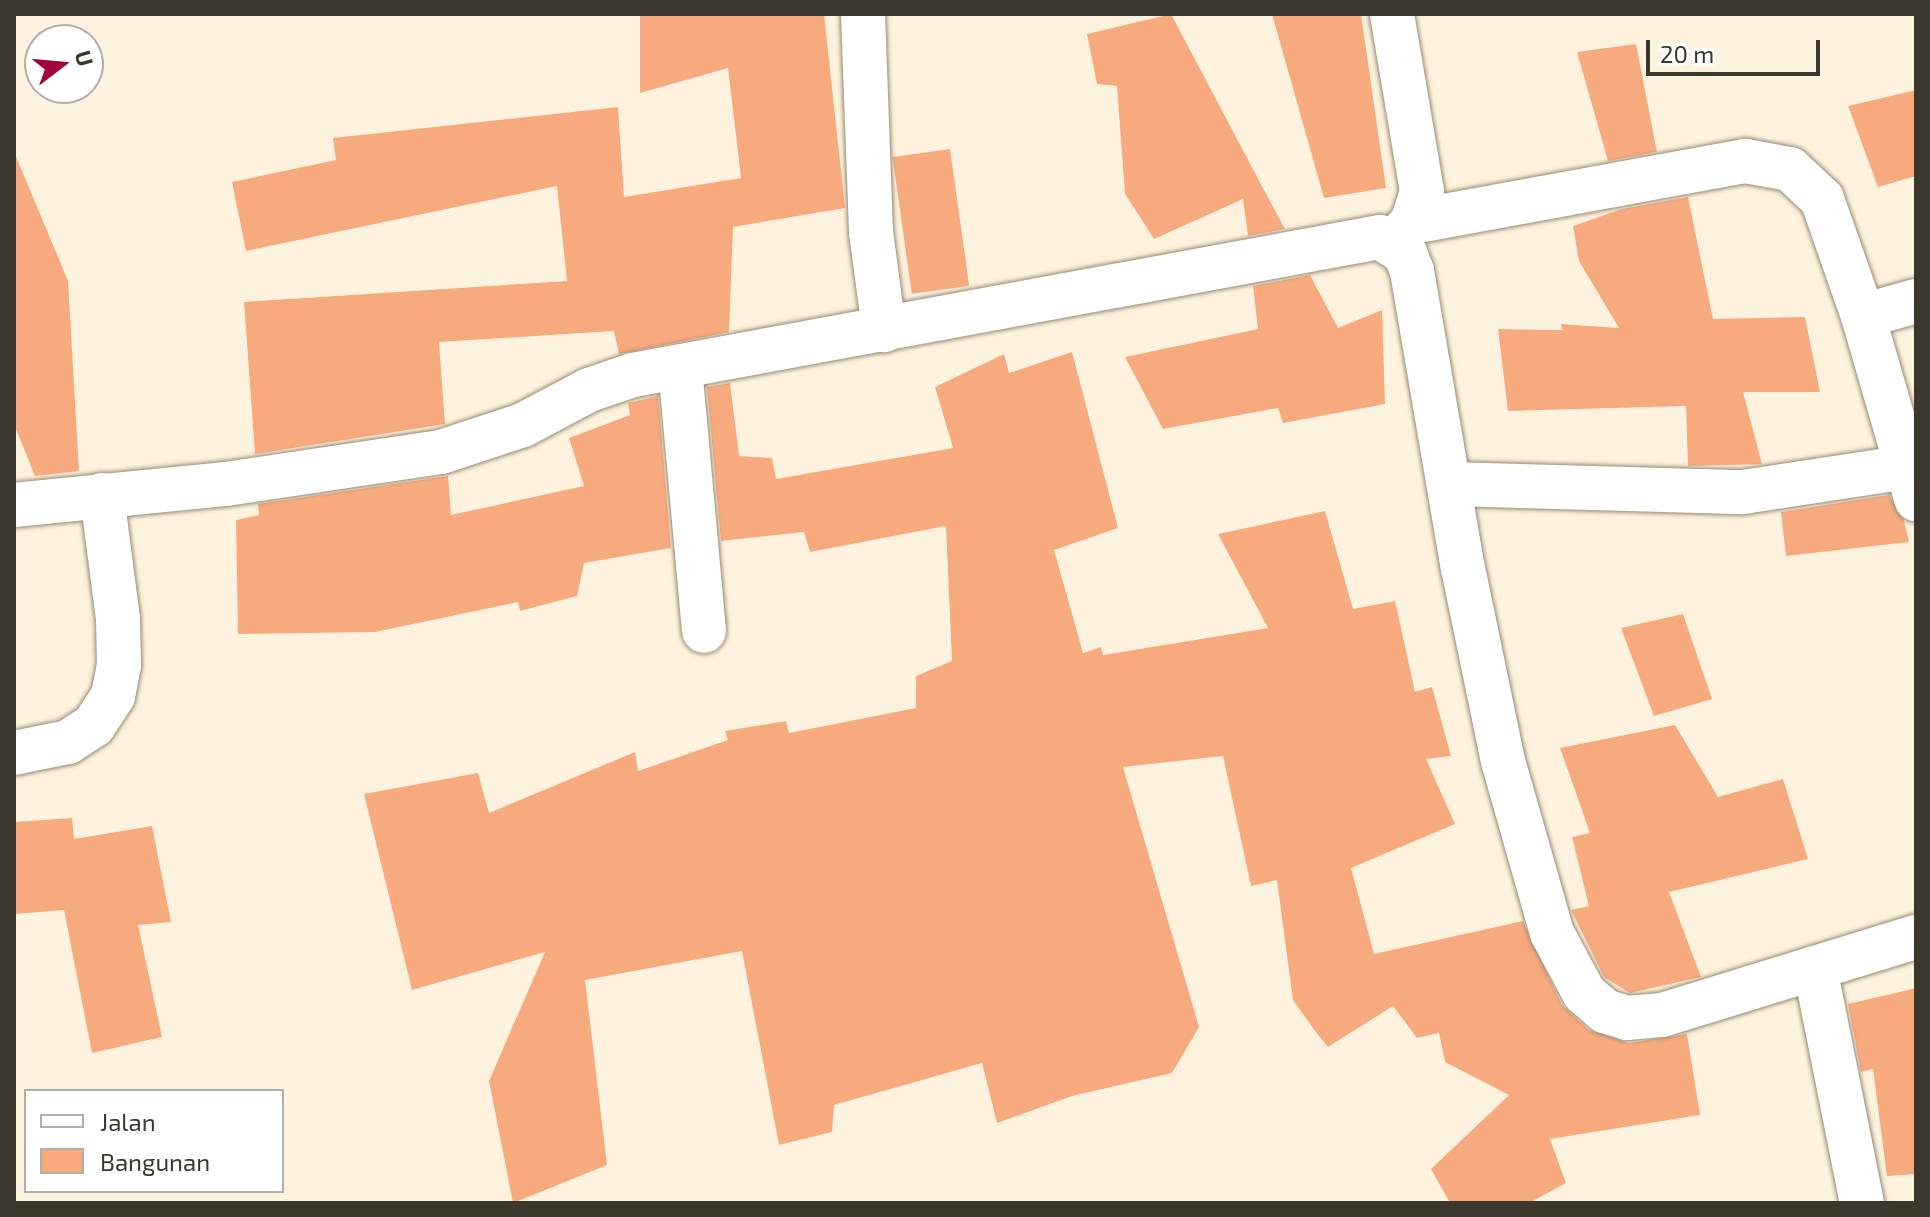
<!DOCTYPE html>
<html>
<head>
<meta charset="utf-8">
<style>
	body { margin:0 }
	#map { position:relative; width:1930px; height:1217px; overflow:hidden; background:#fdf2dd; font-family:"Exo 2",sans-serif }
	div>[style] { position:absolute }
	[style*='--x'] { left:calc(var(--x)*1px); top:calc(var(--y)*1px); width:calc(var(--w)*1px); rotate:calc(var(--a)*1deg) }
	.building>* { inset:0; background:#f8aa7f; transform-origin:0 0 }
	.roads { filter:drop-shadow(0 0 2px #978a72) drop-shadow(0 0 2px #978a72) }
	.street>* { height:44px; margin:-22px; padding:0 22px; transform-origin:22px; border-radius:22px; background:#fff }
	span { translate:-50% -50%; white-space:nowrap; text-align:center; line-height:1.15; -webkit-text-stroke:8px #fff; paint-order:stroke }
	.frame { position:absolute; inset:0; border:16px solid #3c372c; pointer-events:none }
	.legend { position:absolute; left:24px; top:1089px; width:260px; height:104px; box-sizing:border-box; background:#fff; border:2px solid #b1afab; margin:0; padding:10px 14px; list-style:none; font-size:24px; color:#3c372c }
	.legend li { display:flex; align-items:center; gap:16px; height:40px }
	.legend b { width:40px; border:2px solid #b1afab }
	.north { position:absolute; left:24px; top:24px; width:80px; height:80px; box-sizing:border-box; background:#fff; border:2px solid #b1afab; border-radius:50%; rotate:74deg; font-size:22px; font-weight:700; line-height:32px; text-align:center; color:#3c372c }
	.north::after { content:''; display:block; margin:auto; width:28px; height:36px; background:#a1033e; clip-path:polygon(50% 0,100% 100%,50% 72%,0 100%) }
	.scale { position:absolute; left:1646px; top:40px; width:174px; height:36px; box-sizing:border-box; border:4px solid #3c372c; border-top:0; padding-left:10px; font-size:24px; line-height:28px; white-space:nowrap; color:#3c372c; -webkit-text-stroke:6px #fff; paint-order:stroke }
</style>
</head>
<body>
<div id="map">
	<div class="building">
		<i style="clip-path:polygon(640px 14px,824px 14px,845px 208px,733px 227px,729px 332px,619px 354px,614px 331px,439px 342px,445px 424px,255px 454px,244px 302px,567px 281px,557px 186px,246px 251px,232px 182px,336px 160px,333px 138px,618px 107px,624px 197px,741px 178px,728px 68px,640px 93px)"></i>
		<i style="clip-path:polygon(1171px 14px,1264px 190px,1285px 229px,1248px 236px,1243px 199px,1154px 239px,1125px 194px,1117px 86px,1097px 84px,1087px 34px)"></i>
		<i style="clip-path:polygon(1272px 14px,1361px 14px,1386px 188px,1324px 198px)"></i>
		<i style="clip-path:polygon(1636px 44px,1657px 152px,1608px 161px,1577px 52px)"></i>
		<i style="clip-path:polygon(1916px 90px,1916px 176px,1878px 187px,1848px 106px)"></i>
		<i style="left:950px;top:149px;width:138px;height:58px;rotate:82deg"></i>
		<i style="clip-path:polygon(15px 154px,68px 281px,79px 471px,35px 476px,14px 424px)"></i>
		<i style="clip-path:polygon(1688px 197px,1713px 319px,1805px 317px,1820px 392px,1743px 392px,1762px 464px,1688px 466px,1686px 406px,1508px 411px,1498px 329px,1562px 330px,1561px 324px,1619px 328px,1579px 261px,1573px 226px,1622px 209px)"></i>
		<i style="clip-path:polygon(1310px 275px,1338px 328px,1382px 310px,1385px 404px,1283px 423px,1278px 408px,1163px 429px,1125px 357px,1258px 329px,1253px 286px)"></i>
		<i style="clip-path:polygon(1072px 352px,1118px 528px,1054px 550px,1083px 653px,1101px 647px,1103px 655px,1268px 628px,1218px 534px,1325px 511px,1353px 609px,1395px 601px,1415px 692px,1432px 687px,1451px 756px,1426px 759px,1455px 824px,1351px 868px,1374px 954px,1523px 921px,1562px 1005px,1589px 1030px,1629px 1043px,1687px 1034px,1700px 1115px,1550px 1139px,1566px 1183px,1529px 1203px,1450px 1203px,1431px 1169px,1509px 1095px,1445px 1062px,1439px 1033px,1417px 1038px,1393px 1006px,1328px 1047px,1315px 1031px,1293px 1000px,1277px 880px,1251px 886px,1223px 756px,1123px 767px,1199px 1027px,1172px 1073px,1072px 1096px,997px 1123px,982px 1063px,834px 1105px,832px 1132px,779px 1145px,742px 951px,585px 980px,607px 1165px,513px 1203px,489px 1081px,545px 952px,412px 990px,364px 794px,478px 773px,489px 813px,635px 752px,638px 771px,728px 740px,725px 731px,786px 721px,789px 733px,916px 708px,916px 676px,952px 661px,946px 526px,810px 552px,804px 532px,721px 541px,707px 387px,730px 383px,739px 456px,772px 458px,776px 479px,953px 448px,935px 387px,1004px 354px,1009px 373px)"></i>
		<i style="clip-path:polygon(658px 396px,671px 548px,584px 563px,577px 596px,520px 611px,518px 602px,375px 632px,238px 634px,236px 520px,259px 515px,258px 504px,448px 476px,451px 515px,584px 486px,569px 438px,630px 415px,628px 403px)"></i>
		<i style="clip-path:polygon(1889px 495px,1904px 520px,1909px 542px,1786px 556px,1781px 512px)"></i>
		<i style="clip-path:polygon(1683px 614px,1712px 699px,1654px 716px,1621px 628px)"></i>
		<i style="clip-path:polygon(1675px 725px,1718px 797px,1783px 779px,1808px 859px,1669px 892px,1701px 977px,1630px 993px,1604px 977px,1571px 910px,1589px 906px,1572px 837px,1590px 833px,1560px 748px)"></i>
		<i style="clip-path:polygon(72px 818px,74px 839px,152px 826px,171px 922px,138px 925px,162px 1037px,92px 1053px,64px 910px,14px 914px,14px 822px)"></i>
		<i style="clip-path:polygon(1916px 988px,1916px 1174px,1887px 1176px,1873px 1069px,1861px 1072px,1848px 1004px)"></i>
	</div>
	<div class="roads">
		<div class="street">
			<i style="--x:863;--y:14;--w:218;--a:87.9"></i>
			<i style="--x:871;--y:232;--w:99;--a:82.4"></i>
			<i style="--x:1392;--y:14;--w:181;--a:80.4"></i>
			<i style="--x:1422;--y:192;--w:32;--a:108"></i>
			<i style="--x:1412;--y:222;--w:25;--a:132"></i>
			<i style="--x:1412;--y:222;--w:339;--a:-10.4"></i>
			<i style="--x:1745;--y:161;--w:46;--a:10.1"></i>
			<i style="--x:1790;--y:169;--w:44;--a:43.2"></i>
			<i style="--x:1822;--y:199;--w:124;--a:70.7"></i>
			<i style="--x:1863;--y:316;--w:191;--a:73.8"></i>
			<i style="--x:1863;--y:316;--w:55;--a:-15.8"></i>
			<i style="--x:680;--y:367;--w:265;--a:84.8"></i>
			<i style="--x:1450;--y:484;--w:293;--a:1.6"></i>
			<i style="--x:1743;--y:492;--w:166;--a:-8.7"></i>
			<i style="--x:14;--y:505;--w:213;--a:-5.7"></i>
			<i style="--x:226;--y:484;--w:217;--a:-8.5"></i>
			<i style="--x:441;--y:452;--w:86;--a:-18.2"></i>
			<i style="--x:523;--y:425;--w:75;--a:-27.9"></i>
			<i style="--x:589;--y:390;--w:46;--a:-18.8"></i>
			<i style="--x:633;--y:375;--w:760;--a:-10.47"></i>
			<i style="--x:1380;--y:237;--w:30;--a:33"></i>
			<i style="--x:1405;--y:253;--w:19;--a:69"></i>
			<i style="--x:1412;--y:271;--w:301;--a:80.3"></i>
			<i style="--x:1463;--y:568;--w:197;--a:78.3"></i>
			<i style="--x:1503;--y:761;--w:179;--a:74.1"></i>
			<i style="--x:1552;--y:933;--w:68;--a:61.9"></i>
			<i style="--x:1584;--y:993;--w:28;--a:41"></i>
			<i style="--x:1605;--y:1011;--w:23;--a:18"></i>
			<i style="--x:1627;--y:1018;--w:35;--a:-5"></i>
			<i style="--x:1662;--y:1015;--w:266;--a:-17.1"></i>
			<i style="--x:14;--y:753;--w:55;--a:-11.5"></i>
			<i style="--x:68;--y:742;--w:31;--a:-33"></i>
			<i style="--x:94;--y:725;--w:35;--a:-57"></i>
			<i style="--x:113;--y:696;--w:31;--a:-79"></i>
			<i style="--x:119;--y:666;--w:47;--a:-91.2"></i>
			<i style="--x:118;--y:619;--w:125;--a:-97.4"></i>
			<i style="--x:1815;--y:968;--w:240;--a:78.7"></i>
		</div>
	</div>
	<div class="frame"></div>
	<ul class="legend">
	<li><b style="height:10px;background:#fff"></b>Jalan</li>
	<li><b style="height:22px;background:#f8aa7f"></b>Bangunan</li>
	</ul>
	<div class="north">U</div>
	<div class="scale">20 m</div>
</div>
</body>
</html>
